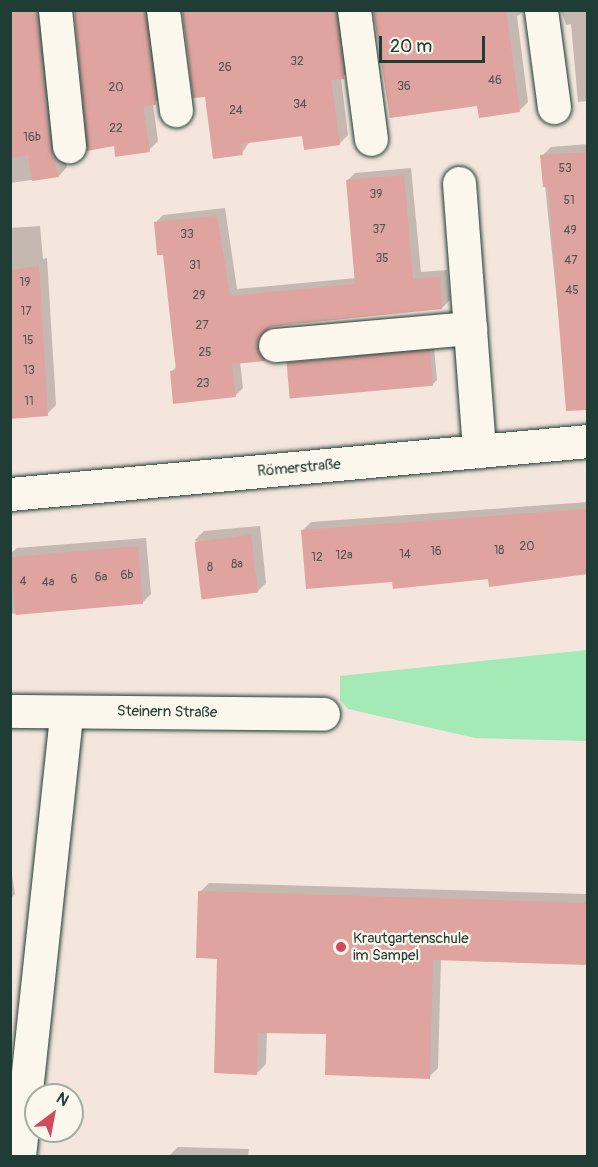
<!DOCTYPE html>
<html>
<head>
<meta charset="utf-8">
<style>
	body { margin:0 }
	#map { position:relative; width:598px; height:1167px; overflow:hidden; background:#f5e6dd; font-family:Pangolin,sans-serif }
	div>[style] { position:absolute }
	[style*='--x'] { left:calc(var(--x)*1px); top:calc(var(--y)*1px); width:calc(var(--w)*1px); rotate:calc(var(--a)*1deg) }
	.green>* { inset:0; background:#a3eab7 }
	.shadow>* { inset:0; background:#0003 }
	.building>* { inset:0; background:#dfa4a0; transform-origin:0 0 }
	.roads { filter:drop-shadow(0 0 2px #1f3d34) drop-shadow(0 0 2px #1f3d34) }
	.minor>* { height:33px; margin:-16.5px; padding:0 16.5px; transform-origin:16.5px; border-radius:16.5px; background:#fbf7ec }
	.dots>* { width:16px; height:16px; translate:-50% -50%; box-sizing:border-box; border:3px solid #fbf7ec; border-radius:50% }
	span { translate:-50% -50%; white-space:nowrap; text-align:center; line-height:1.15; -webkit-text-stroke:4.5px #fbf7ec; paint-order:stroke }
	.number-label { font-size:12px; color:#4f574f }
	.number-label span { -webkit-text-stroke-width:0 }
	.street-label { font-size:15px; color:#1f3d34 }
	.poi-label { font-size:15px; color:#1f3d34 }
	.left { translate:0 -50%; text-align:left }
	.frame { position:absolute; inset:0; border:12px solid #1f3d34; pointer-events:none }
	.north { position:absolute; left:24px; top:1083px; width:60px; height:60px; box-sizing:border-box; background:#fbf7ec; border:2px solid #a3ada2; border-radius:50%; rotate:32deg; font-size:16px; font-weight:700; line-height:24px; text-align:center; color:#1f3d34 }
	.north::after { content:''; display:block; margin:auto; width:21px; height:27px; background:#d1495b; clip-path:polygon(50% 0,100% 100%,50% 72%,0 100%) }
	.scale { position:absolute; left:379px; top:36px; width:106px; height:27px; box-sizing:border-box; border:3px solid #1f3d34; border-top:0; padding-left:8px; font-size:18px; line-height:21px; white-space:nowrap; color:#1f3d34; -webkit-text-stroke:4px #fbf7ec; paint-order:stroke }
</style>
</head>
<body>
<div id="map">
	<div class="green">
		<i style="clip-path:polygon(587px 650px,587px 741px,475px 738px,348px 709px,340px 700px,340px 676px)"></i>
	</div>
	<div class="shadow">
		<i style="clip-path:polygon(10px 10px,45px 10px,59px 138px,67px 167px,59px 176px,10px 183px)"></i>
		<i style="clip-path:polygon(75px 10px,154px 10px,165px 94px,153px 104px,158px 141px,149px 150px,115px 144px)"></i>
		<i style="clip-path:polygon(183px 10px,345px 10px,352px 69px,341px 78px,348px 135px,339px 144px,303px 134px,250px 141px,242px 153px,207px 95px)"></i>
		<i style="clip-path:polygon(375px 10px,527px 10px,517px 16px,528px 102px,519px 111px,478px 105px)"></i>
		<i style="clip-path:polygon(561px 10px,588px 10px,588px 101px,578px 102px,571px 24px,566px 25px)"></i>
		<i style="clip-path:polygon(588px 144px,588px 368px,564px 369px,542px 156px,551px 147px)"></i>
		<i style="clip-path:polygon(411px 168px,421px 272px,447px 270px,450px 300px,442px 308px,268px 327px,264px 337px,273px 352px,265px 359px,240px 362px,243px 388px,235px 396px,171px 372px,177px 366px,164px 253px,155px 223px,163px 215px,225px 208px,237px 289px,356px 278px,347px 181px,355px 173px)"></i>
		<i style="clip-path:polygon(40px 226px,43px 259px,47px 258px,56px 405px,47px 414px,10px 418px,10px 228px)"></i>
		<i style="clip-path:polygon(434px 347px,437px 380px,433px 384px,288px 363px)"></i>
		<i style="clip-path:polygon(588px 502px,588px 574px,393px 580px,302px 531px,311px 522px)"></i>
		<i style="clip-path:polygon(260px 526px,266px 583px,257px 592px,195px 540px,204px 531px)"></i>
		<i style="clip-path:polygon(146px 538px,151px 594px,142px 603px,10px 614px,10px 554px,17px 548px)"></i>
		<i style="clip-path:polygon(10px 863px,15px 894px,10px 899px)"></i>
		<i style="clip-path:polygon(209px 883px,588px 894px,588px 963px,441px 959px,438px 1068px,429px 1077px,328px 1033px,267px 1031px,266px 1064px,257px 1073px,200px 892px)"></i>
		<i style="clip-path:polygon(178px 1147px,249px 1149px,248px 1156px,169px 1156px)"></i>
	</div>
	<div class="building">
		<i style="clip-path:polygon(10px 10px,36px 10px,50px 148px,59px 177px,32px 181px,28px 155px,10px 158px)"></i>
		<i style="clip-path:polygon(74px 10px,145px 10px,156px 105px,143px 107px,150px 152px,115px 157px,114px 146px,87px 151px)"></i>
		<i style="clip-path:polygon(182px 10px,336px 10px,344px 79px,331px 80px,340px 145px,304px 150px,302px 136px,241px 144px,243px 155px,213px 159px,205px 97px,193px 98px)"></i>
		<i style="clip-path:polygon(373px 10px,506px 10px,520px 112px,479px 118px,477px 106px,390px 118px)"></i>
		<i style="clip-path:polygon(588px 152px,588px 410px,566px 411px,548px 187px,543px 187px,540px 155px)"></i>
		<i style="clip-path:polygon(404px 175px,413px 279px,440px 277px,442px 309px,273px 326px,258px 338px,256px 347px,266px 361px,232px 364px,236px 397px,173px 404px,170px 371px,176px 370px,163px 255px,157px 255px,154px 222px,217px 216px,230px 296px,355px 284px,346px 180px)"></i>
		<i style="clip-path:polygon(39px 266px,48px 416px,10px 419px,10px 270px)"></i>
		<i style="left:430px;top:350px;width:36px;height:144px;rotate:85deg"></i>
		<i style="clip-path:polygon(588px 509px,588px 574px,489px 587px,488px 579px,393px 589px,392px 582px,306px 589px,301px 530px)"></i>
		<i style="left:251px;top:535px;width:58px;height:57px;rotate:83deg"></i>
		<i style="left:138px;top:546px;width:58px;height:128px;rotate:85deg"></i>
		<i style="clip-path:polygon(198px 891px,588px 903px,588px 965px,433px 960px,430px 1079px,325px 1075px,326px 1034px,258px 1033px,257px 1075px,214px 1073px,217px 959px,196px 958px)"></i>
	</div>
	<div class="roads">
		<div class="minor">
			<i style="--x:55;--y:10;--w:137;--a:84.1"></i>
			<i style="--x:163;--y:10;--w:101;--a:82.6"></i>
			<i style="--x:354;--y:10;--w:130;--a:82.5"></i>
			<i style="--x:541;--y:10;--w:98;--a:82.4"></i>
			<i style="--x:459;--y:183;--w:269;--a:85.7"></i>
			<i style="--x:275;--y:345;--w:196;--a:-5"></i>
			<i style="--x:10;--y:494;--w:580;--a:-5.24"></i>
			<i style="--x:10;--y:711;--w:313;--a:0.5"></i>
			<i style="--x:19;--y:1156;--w:445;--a:-83.9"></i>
		</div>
	</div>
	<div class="dots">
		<i style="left:341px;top:947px;background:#d1495b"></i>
	</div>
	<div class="number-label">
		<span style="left:297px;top:62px">32</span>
		<span style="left:225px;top:68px">26</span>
		<span style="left:495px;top:81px">46</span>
		<span style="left:404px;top:87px">36</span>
		<span style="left:116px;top:88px">20</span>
		<span style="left:300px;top:105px">34</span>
		<span style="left:236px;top:111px">24</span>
		<span style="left:116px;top:129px">22</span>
		<span style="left:32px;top:138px">16b</span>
		<span style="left:565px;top:169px">53</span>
		<span style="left:376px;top:195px">39</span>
		<span style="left:569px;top:201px">51</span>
		<span style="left:379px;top:230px">37</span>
		<span style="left:570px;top:231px">49</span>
		<span style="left:187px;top:235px">33</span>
		<span style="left:382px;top:259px">35</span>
		<span style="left:571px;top:261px">47</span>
		<span style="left:195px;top:266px">31</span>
		<span style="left:25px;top:283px">19</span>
		<span style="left:572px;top:291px">45</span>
		<span style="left:199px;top:296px">29</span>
		<span style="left:26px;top:312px">17</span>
		<span style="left:202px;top:326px">27</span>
		<span style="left:28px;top:341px">15</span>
		<span style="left:205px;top:353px">25</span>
		<span style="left:29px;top:371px">13</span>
		<span style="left:203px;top:384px">23</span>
		<span style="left:29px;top:402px">11</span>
		<span style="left:527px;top:547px">20</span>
		<span style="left:499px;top:551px">18</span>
		<span style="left:436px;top:552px">16</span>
		<span style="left:405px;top:555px">14</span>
		<span style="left:344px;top:556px">12a</span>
		<span style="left:317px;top:558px">12</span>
		<span style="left:237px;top:565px">8a</span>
		<span style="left:210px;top:568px">8</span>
		<span style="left:127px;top:576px">6b</span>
		<span style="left:101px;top:578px">6a</span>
		<span style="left:74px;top:580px">6</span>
		<span style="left:23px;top:582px">4</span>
		<span style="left:48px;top:583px">4a</span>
	</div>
	<div class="street-label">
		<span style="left:299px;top:468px;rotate:-5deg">Römerstraße</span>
		<span style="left:167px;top:712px;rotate:1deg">Steinern Straße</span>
	</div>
	<div class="poi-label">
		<span class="left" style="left:353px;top:947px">Krautgartenschule<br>im Sampel</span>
	</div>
	<div class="frame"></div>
	<div class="north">N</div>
	<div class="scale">20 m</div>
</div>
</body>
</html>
